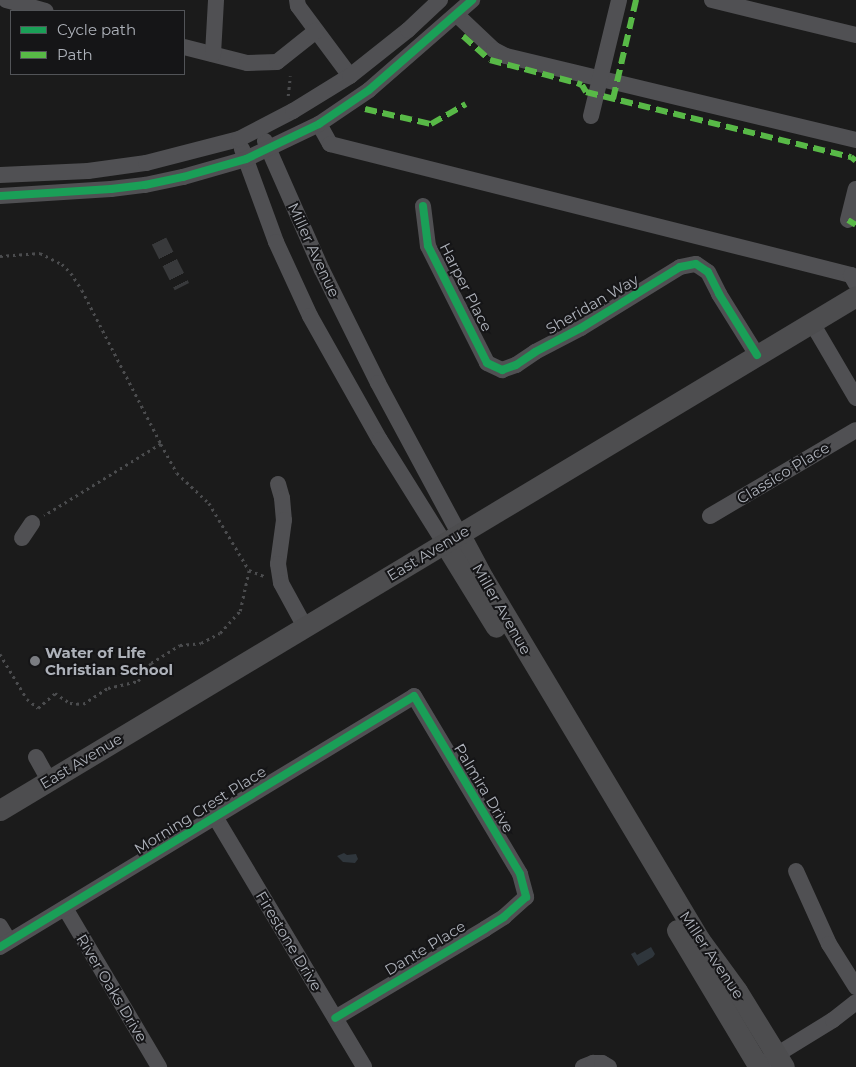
<!DOCTYPE html>
<html>
<head>
<meta charset="utf-8">
<style>
	body { margin:0 }
	#map { position:relative; width:856px; height:1067px; overflow:hidden; background:#1b1b1b; font-family:Montserrat,sans-serif }
	div>[style] { position:absolute }
	[style*='--x'] { left:calc(var(--x)*1px); top:calc(var(--y)*1px); width:calc(var(--w)*1px); rotate:calc(var(--a)*1deg) }
	.water>* { inset:0; background:#2f363c }
	.minor-tunnel>* { height:16px; margin-top:-8px; transform-origin:0; background:repeating-linear-gradient(90deg,#38393b 0 16px,transparent 0 24px) }
	.path>* { height:2.5px; margin-top:-1.25px; transform-origin:0; background:repeating-linear-gradient(90deg,#4b4c4e 0 2.5px,transparent 0 6.5px) }
	.minor>* { height:16px; margin:-8px; padding:0 8px; transform-origin:8px; border-radius:8px; background:#505053 }
	.major>* { height:21px; margin:-10.5px; padding:0 10.5px; transform-origin:10.5px; border-radius:10.5px; background:#4d4d4f }
	.quiet>* { height:6px; margin-top:-3px; transform-origin:0; background:repeating-linear-gradient(90deg,#58b947 0 12px,transparent 0 18px) }
	.cycleway>* { height:8px; margin:-4px; padding:0 4px; transform-origin:4px; border-radius:4px; background:#1a9f57 }
	.dots>* { width:14px; height:14px; translate:-50% -50%; box-sizing:border-box; border:2px solid #151517; border-radius:50% }
	span { translate:-50% -50%; white-space:nowrap; text-align:center; line-height:1.15; -webkit-text-stroke:4px #151517; paint-order:stroke }
	.street-label { font-size:15px; color:#aeb2ba }
	.poi-label { font-size:15px; color:#aeb2ba; font-weight:700 }
	.left { translate:0 -50%; text-align:left }
	.legend { position:absolute; left:10px; top:10px; width:175px; height:65px; box-sizing:border-box; background:#151517; border:1px solid #525458; margin:0; padding:6px 9px; list-style:none; font-size:15px; color:#aeb2ba }
	.legend li { display:flex; align-items:center; gap:10px; height:25px }
	.legend b { width:25px; border:1px solid #525458 }
</style>
</head>
<body>
<div id="map">
	<div class="water">
		<i style="clip-path:polygon(344px 853px,347px 855px,356px 854px,358px 859px,355px 863px,343px 862px,337px 856px)"></i>
		<i style="clip-path:polygon(651px 947px,655px 954px,653px 957px,638px 966px,631px 954px,635px 952px,637px 955px)"></i>
	</div>
	<div class="minor-tunnel">
		<i style="--x:159;--y:241;--w:51;--a:63.4"></i>
	</div>
	<div class="path">
		<i style="--x:288;--y:96;--w:20;--a:-84"></i>
		<i style="--x:0;--y:256;--w:40;--a:-4.3"></i>
		<i style="--x:40;--y:253;--w:25;--a:27"></i>
		<i style="--x:62;--y:264;--w:13;--a:45"></i>
		<i style="--x:71;--y:273;--w:20;--a:57"></i>
		<i style="--x:82;--y:290;--w:173;--a:62.8"></i>
		<i style="--x:161;--y:444;--w:137;--a:148.4"></i>
		<i style="--x:161;--y:444;--w:33;--a:61"></i>
		<i style="--x:177;--y:473;--w:44;--a:43.2"></i>
		<i style="--x:209;--y:503;--w:78;--a:59.2"></i>
		<i style="--x:249;--y:570;--w:18;--a:22"></i>
		<i style="--x:0;--y:654;--w:52;--a:59"></i>
		<i style="--x:27;--y:699;--w:14;--a:39"></i>
		<i style="--x:38;--y:708;--w:23;--a:-41"></i>
		<i style="--x:55;--y:693;--w:18;--a:34"></i>
		<i style="--x:70;--y:703;--w:13;--a:4"></i>
		<i style="--x:83;--y:704;--w:30;--a:-33"></i>
		<i style="--x:108;--y:688;--w:31;--a:-13"></i>
		<i style="--x:138;--y:681;--w:22;--a:-54"></i>
		<i style="--x:151;--y:663;--w:34;--a:-32"></i>
		<i style="--x:180;--y:645;--w:21;--a:-5"></i>
		<i style="--x:201;--y:643;--w:21;--a:-28"></i>
		<i style="--x:220;--y:633;--w:30;--a:-48"></i>
		<i style="--x:240;--y:611;--w:42;--a:-77.6"></i>
	</div>
	<div class="minor">
		<i style="--x:6;--y:0;--w:41;--a:15.4"></i>
		<i style="--x:297;--y:0;--w:6;--a:81"></i>
		<i style="--x:298;--y:6;--w:87;--a:53.4"></i>
		<i style="--x:712;--y:0;--w:148;--a:13.7"></i>
		<i style="--x:457;--y:15;--w:51;--a:43.4"></i>
		<i style="--x:494;--y:50;--w:13;--a:27"></i>
		<i style="--x:506;--y:56;--w:360;--a:13.5"></i>
		<i style="--x:184;--y:47;--w:65;--a:14.3"></i>
		<i style="--x:247;--y:63;--w:30;--a:-2"></i>
		<i style="--x:277;--y:62;--w:50;--a:-38.5"></i>
		<i style="--x:213;--y:54;--w:54;--a:-86.8"></i>
		<i style="--x:591;--y:116;--w:119;--a:-76.4"></i>
		<i style="--x:319;--y:124;--w:23;--a:61"></i>
		<i style="--x:330;--y:144;--w:537;--a:14.11"></i>
		<i style="--x:851;--y:275;--w:10;--a:61"></i>
		<i style="--x:265;--y:141;--w:141;--a:66.2"></i>
		<i style="--x:322;--y:270;--w:126;--a:63.6"></i>
		<i style="--x:378;--y:383;--w:173;--a:61.7"></i>
		<i style="--x:242;--y:149;--w:99;--a:69.9"></i>
		<i style="--x:276;--y:242;--w:81;--a:65.3"></i>
		<i style="--x:310;--y:316;--w:142;--a:60.6"></i>
		<i style="--x:380;--y:440;--w:123;--a:58"></i>
		<i style="--x:0;--y:175;--w:88;--a:-2.6"></i>
		<i style="--x:88;--y:171;--w:59;--a:-7.9"></i>
		<i style="--x:146;--y:163;--w:96;--a:-14.5"></i>
		<i style="--x:239;--y:139;--w:61;--a:-27.4"></i>
		<i style="--x:293;--y:111;--w:67;--a:-31.6"></i>
		<i style="--x:350;--y:76;--w:74;--a:-38.4"></i>
		<i style="--x:408;--y:30;--w:44;--a:-43.2"></i>
		<i style="--x:0;--y:196;--w:111;--a:-3.6"></i>
		<i style="--x:111;--y:189;--w:34;--a:-7"></i>
		<i style="--x:145;--y:185;--w:39;--a:-12"></i>
		<i style="--x:183;--y:177;--w:66;--a:-15.9"></i>
		<i style="--x:246;--y:159;--w:81;--a:-25.6"></i>
		<i style="--x:319;--y:124;--w:60;--a:-34.2"></i>
		<i style="--x:369;--y:90;--w:137;--a:-41.1"></i>
		<i style="--x:423;--y:206;--w:40;--a:82.9"></i>
		<i style="--x:428;--y:246;--w:131;--a:63.2"></i>
		<i style="--x:487;--y:363;--w:17;--a:25"></i>
		<i style="--x:502;--y:370;--w:15;--a:-20"></i>
		<i style="--x:516;--y:365;--w:23;--a:-34"></i>
		<i style="--x:535;--y:352;--w:52;--a:-27.6"></i>
		<i style="--x:581;--y:328;--w:116;--a:-31.6"></i>
		<i style="--x:680;--y:267;--w:16;--a:-11"></i>
		<i style="--x:696;--y:264;--w:14;--a:34"></i>
		<i style="--x:708;--y:272;--w:25;--a:63"></i>
		<i style="--x:719;--y:294;--w:72;--a:58.1"></i>
		<i style="--x:848;--y:220;--w:32;--a:-76"></i>
		<i style="--x:812;--y:323;--w:87;--a:59.6"></i>
		<i style="--x:278;--y:484;--w:15;--a:74"></i>
		<i style="--x:282;--y:498;--w:22;--a:85"></i>
		<i style="--x:284;--y:520;--w:44;--a:97.8"></i>
		<i style="--x:278;--y:564;--w:19;--a:81"></i>
		<i style="--x:281;--y:583;--w:50;--a:61.4"></i>
		<i style="--x:710;--y:516;--w:169;--a:-30.5"></i>
		<i style="--x:22;--y:538;--w:18;--a:-56"></i>
		<i style="--x:36;--y:757;--w:26;--a:61"></i>
		<i style="--x:214;--y:815;--w:293;--a:59.2"></i>
		<i style="--x:796;--y:871;--w:80;--a:65.7"></i>
		<i style="--x:829;--y:944;--w:51;--a:57.9"></i>
		<i style="--x:65;--y:908;--w:185;--a:59.4"></i>
		<i style="--x:0;--y:926;--w:17;--a:59"></i>
		<i style="--x:0;--y:947;--w:484;--a:-31.2"></i>
		<i style="--x:414;--y:696;--w:207;--a:59.2"></i>
		<i style="--x:520;--y:874;--w:24;--a:75"></i>
		<i style="--x:526;--y:897;--w:30;--a:138"></i>
		<i style="--x:504;--y:917;--w:22;--a:148"></i>
		<i style="--x:485;--y:929;--w:174;--a:149.3"></i>
		<i style="--x:768;--y:1060;--w:76;--a:-31.6"></i>
		<i style="--x:833;--y:1020;--w:29;--a:-38"></i>
		<i style="--x:583;--y:1067;--w:11;--a:-22"></i>
		<i style="--x:593;--y:1063;--w:9;--a:0"></i>
		<i style="--x:602;--y:1063;--w:8;--a:30"></i>
	</div>
	<div class="major">
		<i style="--x:460;--y:535;--w:49;--a:61.9"></i>
		<i style="--x:483;--y:578;--w:421;--a:59.1"></i>
		<i style="--x:699;--y:939;--w:64;--a:53.8"></i>
		<i style="--x:737;--y:991;--w:89;--a:58.3"></i>
		<i style="--x:445;--y:544;--w:97;--a:58.4"></i>
		<i style="--x:0;--y:810;--w:998;--a:-30.98"></i>
		<i style="--x:677;--y:930;--w:160;--a:59.1"></i>
	</div>
	<div class="quiet">
		<i style="--x:463;--y:36;--w:36;--a:42"></i>
		<i style="--x:490;--y:60;--w:90;--a:14.8"></i>
		<i style="--x:577;--y:83;--w:5;--a:22"></i>
		<i style="--x:582;--y:85;--w:8;--a:60"></i>
		<i style="--x:586;--y:92;--w:273;--a:13.8"></i>
		<i style="--x:851;--y:157;--w:6;--a:39"></i>
		<i style="--x:613;--y:99;--w:102;--a:-76.9"></i>
		<i style="--x:365;--y:109;--w:68;--a:12.8"></i>
		<i style="--x:431;--y:124;--w:40;--a:-29.7"></i>
		<i style="--x:848;--y:220;--w:9;--a:32"></i>
	</div>
	<div class="cycleway">
		<i style="--x:0;--y:196;--w:111;--a:-3.6"></i>
		<i style="--x:111;--y:189;--w:34;--a:-7"></i>
		<i style="--x:145;--y:185;--w:39;--a:-12"></i>
		<i style="--x:183;--y:177;--w:66;--a:-15.9"></i>
		<i style="--x:246;--y:159;--w:81;--a:-25.6"></i>
		<i style="--x:319;--y:124;--w:60;--a:-34.2"></i>
		<i style="--x:369;--y:90;--w:137;--a:-41.1"></i>
		<i style="--x:423;--y:206;--w:40;--a:82.9"></i>
		<i style="--x:428;--y:246;--w:131;--a:63.2"></i>
		<i style="--x:487;--y:363;--w:17;--a:25"></i>
		<i style="--x:502;--y:370;--w:15;--a:-20"></i>
		<i style="--x:516;--y:365;--w:23;--a:-34"></i>
		<i style="--x:535;--y:352;--w:52;--a:-27.6"></i>
		<i style="--x:581;--y:328;--w:116;--a:-31.6"></i>
		<i style="--x:680;--y:267;--w:16;--a:-11"></i>
		<i style="--x:696;--y:264;--w:14;--a:34"></i>
		<i style="--x:708;--y:272;--w:25;--a:63"></i>
		<i style="--x:719;--y:294;--w:72;--a:58.1"></i>
		<i style="--x:0;--y:947;--w:484;--a:-31.2"></i>
		<i style="--x:414;--y:696;--w:207;--a:59.2"></i>
		<i style="--x:520;--y:874;--w:24;--a:75"></i>
		<i style="--x:526;--y:897;--w:30;--a:138"></i>
		<i style="--x:504;--y:917;--w:22;--a:148"></i>
		<i style="--x:485;--y:929;--w:174;--a:149.3"></i>
	</div>
	<div class="dots">
		<i style="left:35px;top:661px;background:#7b7d82"></i>
	</div>
	<div class="street-label">
		<span style="left:314px;top:250px;rotate:65deg">Miller Avenue</span>
		<span style="left:466px;top:287px;rotate:63deg">Harper Place</span>
		<span style="left:592px;top:304px;rotate:-30deg">Sheridan Way</span>
		<span style="left:783px;top:473px;rotate:-31deg">Classico Place</span>
		<span style="left:428px;top:553px;rotate:-31deg">East Avenue</span>
		<span style="left:502px;top:609px;rotate:60deg">Miller Avenue</span>
		<span style="left:81px;top:761px;rotate:-31deg">East Avenue</span>
		<span style="left:484px;top:788px;rotate:59deg">Palmira Drive</span>
		<span style="left:200px;top:810px;rotate:-32deg">Morning Crest Place</span>
		<span style="left:289px;top:941px;rotate:59deg">Firestone Drive</span>
		<span style="left:425px;top:948px;rotate:-31deg">Dante Place</span>
		<span style="left:712px;top:955px;rotate:56deg">Miller Avenue</span>
		<span style="left:112px;top:988px;rotate:59deg">River Oaks Drive</span>
	</div>
	<div class="poi-label">
		<span class="left" style="left:45px;top:661px">Water of Life<br>Christian School</span>
	</div>
	<ul class="legend">
	<li><b style="height:6px;background:#1a9f57"></b>Cycle path</li>
	<li><b style="height:6px;background:#58b947"></b>Path</li>
	</ul>
</div>
</body>
</html>
